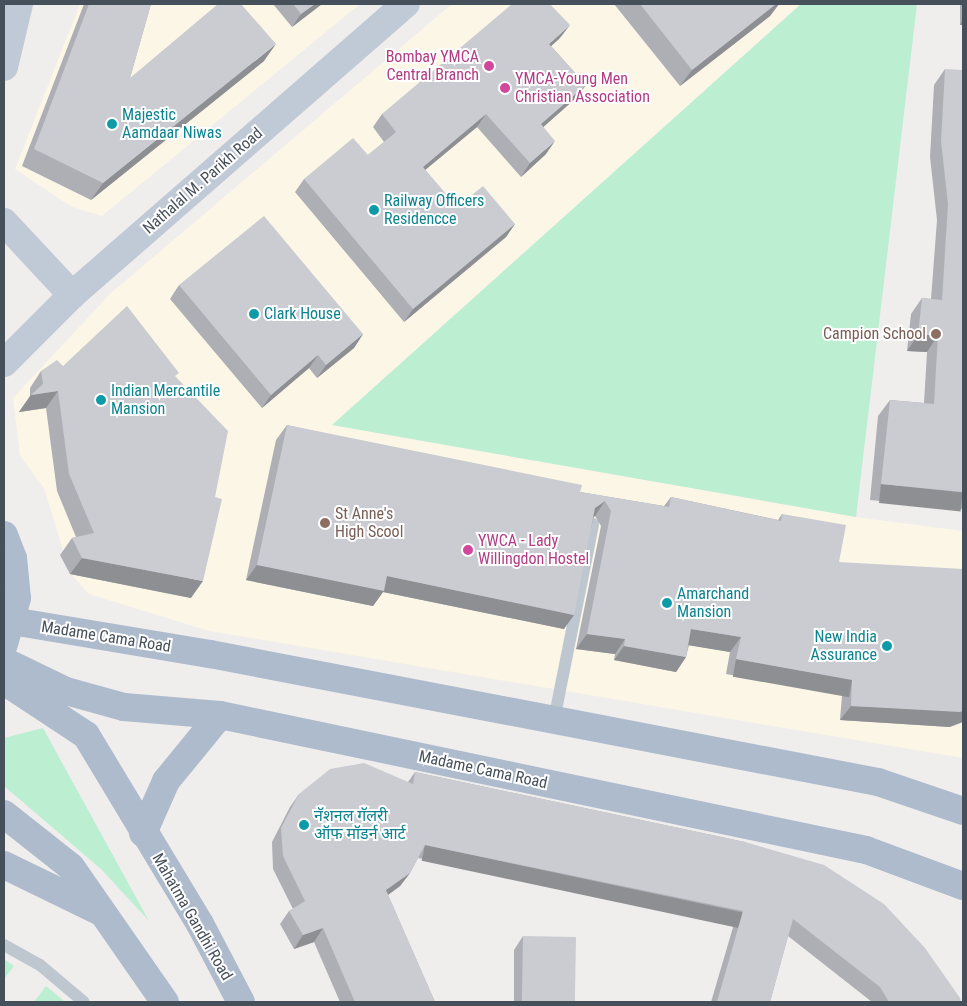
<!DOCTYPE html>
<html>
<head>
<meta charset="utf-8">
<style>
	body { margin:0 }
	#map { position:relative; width:967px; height:1006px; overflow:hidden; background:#f0eded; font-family:"Roboto Condensed","Noto Sans Devanagari",sans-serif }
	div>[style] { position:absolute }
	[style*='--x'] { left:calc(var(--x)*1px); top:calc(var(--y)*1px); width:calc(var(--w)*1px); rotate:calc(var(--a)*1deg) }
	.commercial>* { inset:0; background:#fbf6e6 }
	.green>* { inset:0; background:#bceed2 }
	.lane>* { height:12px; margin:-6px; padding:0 6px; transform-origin:6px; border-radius:6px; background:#bec7cf }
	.secondary>* { height:28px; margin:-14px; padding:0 14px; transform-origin:14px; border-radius:14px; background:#c0c9d6 }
	.primary>* { height:28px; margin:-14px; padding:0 14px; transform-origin:14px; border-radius:14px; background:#adbbcc }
	.wall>* { inset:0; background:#aeafb5; transform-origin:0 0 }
	.shaded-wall>* { inset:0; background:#8d8f93; transform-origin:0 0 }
	.building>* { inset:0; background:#caccd2; transform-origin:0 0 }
	.dots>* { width:14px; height:14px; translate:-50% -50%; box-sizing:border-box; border:2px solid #fff; border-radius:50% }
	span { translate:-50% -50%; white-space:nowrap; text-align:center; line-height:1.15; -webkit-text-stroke:4px #fff; paint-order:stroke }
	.hotel-label { font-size:16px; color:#b23c85 }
	.right { translate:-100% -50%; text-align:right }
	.left { translate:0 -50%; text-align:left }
	.culture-label { font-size:16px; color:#0d838f }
	.street-label { font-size:16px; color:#46505a }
	.education-label { font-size:16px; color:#785e54 }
	.frame { position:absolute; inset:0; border:5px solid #46505a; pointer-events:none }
</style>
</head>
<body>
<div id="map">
	<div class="commercial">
		<i style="clip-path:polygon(80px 4px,360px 4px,102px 216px,72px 207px,15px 169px)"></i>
		<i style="clip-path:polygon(452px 4px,801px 4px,333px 425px,856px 517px,963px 531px,963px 758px,209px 631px,89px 594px,70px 573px,44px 488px,20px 456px,13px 398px,111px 293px)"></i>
	</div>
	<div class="green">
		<i style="clip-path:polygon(801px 4px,917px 4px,856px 517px,332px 425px)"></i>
		<i style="clip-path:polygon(43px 728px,149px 921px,101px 869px,4px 786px,4px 738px)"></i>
		<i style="clip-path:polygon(4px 959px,14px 966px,4px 979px)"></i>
		<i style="clip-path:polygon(46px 986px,65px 1002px,34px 1002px)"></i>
	</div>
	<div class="lane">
		<i style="--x:554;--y:720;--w:200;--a:-78.7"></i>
		<i style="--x:4;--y:945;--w:41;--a:29.1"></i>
		<i style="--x:40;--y:965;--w:57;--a:40.1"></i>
	</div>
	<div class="secondary">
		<i style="--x:4;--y:67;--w:65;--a:-76.6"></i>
		<i style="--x:4;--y:222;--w:100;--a:47"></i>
		<i style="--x:4;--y:363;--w:96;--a:-45"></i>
		<i style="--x:72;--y:295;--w:443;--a:-41.1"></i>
	</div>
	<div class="primary">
		<i style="--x:4;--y:535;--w:25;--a:69"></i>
		<i style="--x:13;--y:558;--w:40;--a:84.3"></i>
		<i style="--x:17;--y:598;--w:48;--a:105.8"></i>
		<i style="--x:12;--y:621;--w:201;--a:9.5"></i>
		<i style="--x:210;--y:654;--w:680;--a:10.85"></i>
		<i style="--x:878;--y:782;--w:90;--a:18.8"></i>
		<i style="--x:4;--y:661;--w:69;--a:25.8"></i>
		<i style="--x:66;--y:691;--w:60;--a:15.4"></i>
		<i style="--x:124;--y:707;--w:96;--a:4.8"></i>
		<i style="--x:220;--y:715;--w:660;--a:11.8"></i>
		<i style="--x:866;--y:850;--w:103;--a:20.4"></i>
		<i style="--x:4;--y:681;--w:98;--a:33.4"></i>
		<i style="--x:86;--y:735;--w:221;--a:58.9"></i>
		<i style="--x:200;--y:924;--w:88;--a:62.3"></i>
		<i style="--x:4;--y:814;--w:85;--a:38.3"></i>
		<i style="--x:71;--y:867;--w:165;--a:55.2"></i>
		<i style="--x:143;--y:833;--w:57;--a:-66.1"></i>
		<i style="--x:166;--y:781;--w:85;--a:-50.7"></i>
		<i style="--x:4;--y:865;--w:108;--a:25.9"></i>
	</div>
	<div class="wall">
		<i style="clip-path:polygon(84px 4px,151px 4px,130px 78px,264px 61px,91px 200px,22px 166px)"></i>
		<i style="clip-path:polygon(273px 4px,322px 4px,292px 27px)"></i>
		<i style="clip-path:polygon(614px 4px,779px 4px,770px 16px,680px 86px)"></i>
		<i style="left:960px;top:4px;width:3px;height:21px"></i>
		<i style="clip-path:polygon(560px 38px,551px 46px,586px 85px,576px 98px,543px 127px,546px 154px,521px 177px,477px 127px,425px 170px,457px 207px,515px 224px,506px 237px,404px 322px,295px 192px,304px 179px,368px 155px,384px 142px,373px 127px,382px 114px)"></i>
		<i style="clip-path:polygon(945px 69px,963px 509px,870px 500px,878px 416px,890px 400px,924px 403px,927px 352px,907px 351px,911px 314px,922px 298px,931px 299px,937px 220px,930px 157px,934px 85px)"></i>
		<i style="clip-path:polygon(179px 285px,363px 334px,354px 348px,317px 378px,309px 368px,262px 408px,170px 299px)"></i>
		<i style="clip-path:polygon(63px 366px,176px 377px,191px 598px,70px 574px,60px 555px,72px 538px,76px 537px,57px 491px,46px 408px,19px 412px,30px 396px,30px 388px,41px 371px)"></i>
		<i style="clip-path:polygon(287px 425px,580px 492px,664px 506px,671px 497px,778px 520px,782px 514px,839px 562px,950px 727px,840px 720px,842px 695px,726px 674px,730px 652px,689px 645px,686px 657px,676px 672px,614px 660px,615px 654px,576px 649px,601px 526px,595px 516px,594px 517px,564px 629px,383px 592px,373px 606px,246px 580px,276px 440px)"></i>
		<i style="clip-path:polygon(415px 772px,745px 842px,961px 1002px,872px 1002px,788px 936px,770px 1002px,711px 1002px,734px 924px,418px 858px,410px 873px,400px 886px,388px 895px,435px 1002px,340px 1002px,314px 942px,294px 949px,280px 924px,289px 911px,293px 909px,273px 869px,272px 842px,290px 807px,299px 794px,408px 782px)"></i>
		<i style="clip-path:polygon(523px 936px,576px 1002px,514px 1002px,514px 950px)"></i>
	</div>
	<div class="shaded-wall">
		<i style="clip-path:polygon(315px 4px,322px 4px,292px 27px,301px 14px)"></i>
		<i style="clip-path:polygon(776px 4px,779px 4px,770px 16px,680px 86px,692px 70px)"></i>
		<i style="clip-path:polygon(963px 20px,963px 25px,960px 25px)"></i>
		<i style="clip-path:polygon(570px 25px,560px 38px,539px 57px,549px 44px)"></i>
		<i style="clip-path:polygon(276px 44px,264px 61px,91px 200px,103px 183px)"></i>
		<i style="clip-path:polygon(586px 85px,576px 98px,531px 138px,541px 124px)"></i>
		<i style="clip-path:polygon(486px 114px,477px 127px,413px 180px,423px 167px)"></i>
		<i style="clip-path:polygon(555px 141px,546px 154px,521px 177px,530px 163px)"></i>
		<i style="clip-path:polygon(515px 224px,506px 237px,404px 322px,413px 309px)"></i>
		<i style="clip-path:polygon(363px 334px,354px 348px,317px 378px,326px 365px)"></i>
		<i style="clip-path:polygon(918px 335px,938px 335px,927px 352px,907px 351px)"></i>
		<i style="clip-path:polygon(318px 355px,309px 368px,262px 408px,271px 395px)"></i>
		<i style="clip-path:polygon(58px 391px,46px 408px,19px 412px,31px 395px)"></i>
		<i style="left:881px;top:484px;width:82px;height:19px;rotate:6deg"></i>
		<i style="clip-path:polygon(605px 501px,595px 516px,585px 522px,595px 508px)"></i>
		<i style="clip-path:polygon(82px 558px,203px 581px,191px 598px,70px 574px)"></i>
		<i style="clip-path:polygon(257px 565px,387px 576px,574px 615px,564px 629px,383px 592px,373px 606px,246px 580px)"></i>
		<i style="clip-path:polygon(691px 629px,741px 637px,730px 652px,681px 644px)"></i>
		<i style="clip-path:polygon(587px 634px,625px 639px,615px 654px,576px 649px)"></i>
		<i style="clip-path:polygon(624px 646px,686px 657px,676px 672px,614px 660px)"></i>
		<i style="left:736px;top:659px;width:118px;height:18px;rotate:10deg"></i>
		<i style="clip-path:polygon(851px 706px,963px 711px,963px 722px,950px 727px,840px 720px)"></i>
		<i style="left:425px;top:845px;width:325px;height:16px;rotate:12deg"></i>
		<i style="clip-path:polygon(410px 873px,400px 886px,377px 903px,386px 890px)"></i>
		<i style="clip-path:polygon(323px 928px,314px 942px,294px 949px,303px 935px)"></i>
	</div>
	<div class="building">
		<i style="clip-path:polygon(89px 4px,151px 4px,130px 78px,218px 4px,241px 4px,276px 44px,103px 183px,34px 149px)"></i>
		<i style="clip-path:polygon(293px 4px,315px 4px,301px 14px)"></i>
		<i style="clip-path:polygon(512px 4px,550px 4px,570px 25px,549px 44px,586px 85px,541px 124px,555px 141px,530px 163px,486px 114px,423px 167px,457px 207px,483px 186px,515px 224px,413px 309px,304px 179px,353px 138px,368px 155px,396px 132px,382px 114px)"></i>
		<i style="clip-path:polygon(640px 4px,776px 4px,692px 70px)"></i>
		<i style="clip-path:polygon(945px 69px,963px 70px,963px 492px,881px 484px,890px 400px,934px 404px,938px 335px,918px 335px,922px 298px,942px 300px,948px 204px,941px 141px)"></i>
		<i style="clip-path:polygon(264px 216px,363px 334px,326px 365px,318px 355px,271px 395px,179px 285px)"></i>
		<i style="clip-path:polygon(127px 306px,179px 373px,175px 376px,228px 431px,215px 497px,222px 499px,203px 581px,82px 558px,72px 538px,94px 533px,69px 474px,58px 391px,31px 395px,43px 384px,41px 371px,57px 360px,63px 366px)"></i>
		<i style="clip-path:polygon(287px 425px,582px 485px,580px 492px,669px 507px,671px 497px,781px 521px,782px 514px,846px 525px,839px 562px,963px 569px,963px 711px,960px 712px,851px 706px,852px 680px,736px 659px,741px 637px,691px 629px,686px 657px,624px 646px,625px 639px,587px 634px,611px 511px,605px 501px,595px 508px,574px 615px,387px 576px,384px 591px,257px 565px)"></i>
		<i style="clip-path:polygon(364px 763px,413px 784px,415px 772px,745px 842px,824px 865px,884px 904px,925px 948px,960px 998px,961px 1002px,889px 1002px,880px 987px,793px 919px,770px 1002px,717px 1002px,743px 911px,425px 845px,410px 873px,386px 890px,435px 1002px,355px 1002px,323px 928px,303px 935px,289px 911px,305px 901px,283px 856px,281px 828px,299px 794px,330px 769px)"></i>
		<i style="left:523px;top:936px;width:53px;height:66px;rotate:1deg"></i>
	</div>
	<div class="dots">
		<i style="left:489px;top:66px;background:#d1479c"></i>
		<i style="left:505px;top:88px;background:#d1479c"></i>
		<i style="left:112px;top:124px;background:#0f9aa8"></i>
		<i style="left:374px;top:210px;background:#0f9aa8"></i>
		<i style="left:254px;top:314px;background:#0f9aa8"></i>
		<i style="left:936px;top:334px;background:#8d6e63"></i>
		<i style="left:101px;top:400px;background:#0f9aa8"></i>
		<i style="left:325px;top:523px;background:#8d6e63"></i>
		<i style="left:468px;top:550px;background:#d1479c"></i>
		<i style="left:667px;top:603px;background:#0f9aa8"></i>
		<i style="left:887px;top:646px;background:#0f9aa8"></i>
		<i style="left:304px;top:825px;background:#0f9aa8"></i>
	</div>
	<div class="hotel-label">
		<span class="right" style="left:479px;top:66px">Bombay YMCA<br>Central Branch</span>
		<span class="left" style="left:515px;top:88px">YMCA-Young Men<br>Christian Association</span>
		<span class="left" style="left:478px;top:550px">YWCA - Lady<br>Willingdon Hostel</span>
	</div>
	<div class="culture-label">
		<span class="left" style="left:122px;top:124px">Majestic<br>Aamdaar Niwas</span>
		<span class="left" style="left:384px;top:210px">Railway Officers<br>Residencce</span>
		<span class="left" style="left:264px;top:314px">Clark House</span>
		<span class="left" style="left:111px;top:400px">Indian Mercantile<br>Mansion</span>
		<span class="left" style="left:677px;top:603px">Amarchand<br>Mansion</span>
		<span class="right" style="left:877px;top:646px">New India<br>Assurance</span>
		<span class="left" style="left:314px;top:825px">नॅशनल गॅलरी<br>ऑफ मॉडर्न आर्ट</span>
	</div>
	<div class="street-label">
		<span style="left:203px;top:181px;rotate:-41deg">Nathalal M. Parikh Road</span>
		<span style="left:106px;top:637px;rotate:9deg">Madame Cama Road</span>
		<span style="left:483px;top:770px;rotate:12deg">Madame Cama Road</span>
		<span style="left:192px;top:917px;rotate:60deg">Mahatma Gandhi Road</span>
	</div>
	<div class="education-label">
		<span class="right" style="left:926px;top:334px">Campion School</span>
		<span class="left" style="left:335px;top:523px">St Anne's<br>High Scool</span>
	</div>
	<div class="frame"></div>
</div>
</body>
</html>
